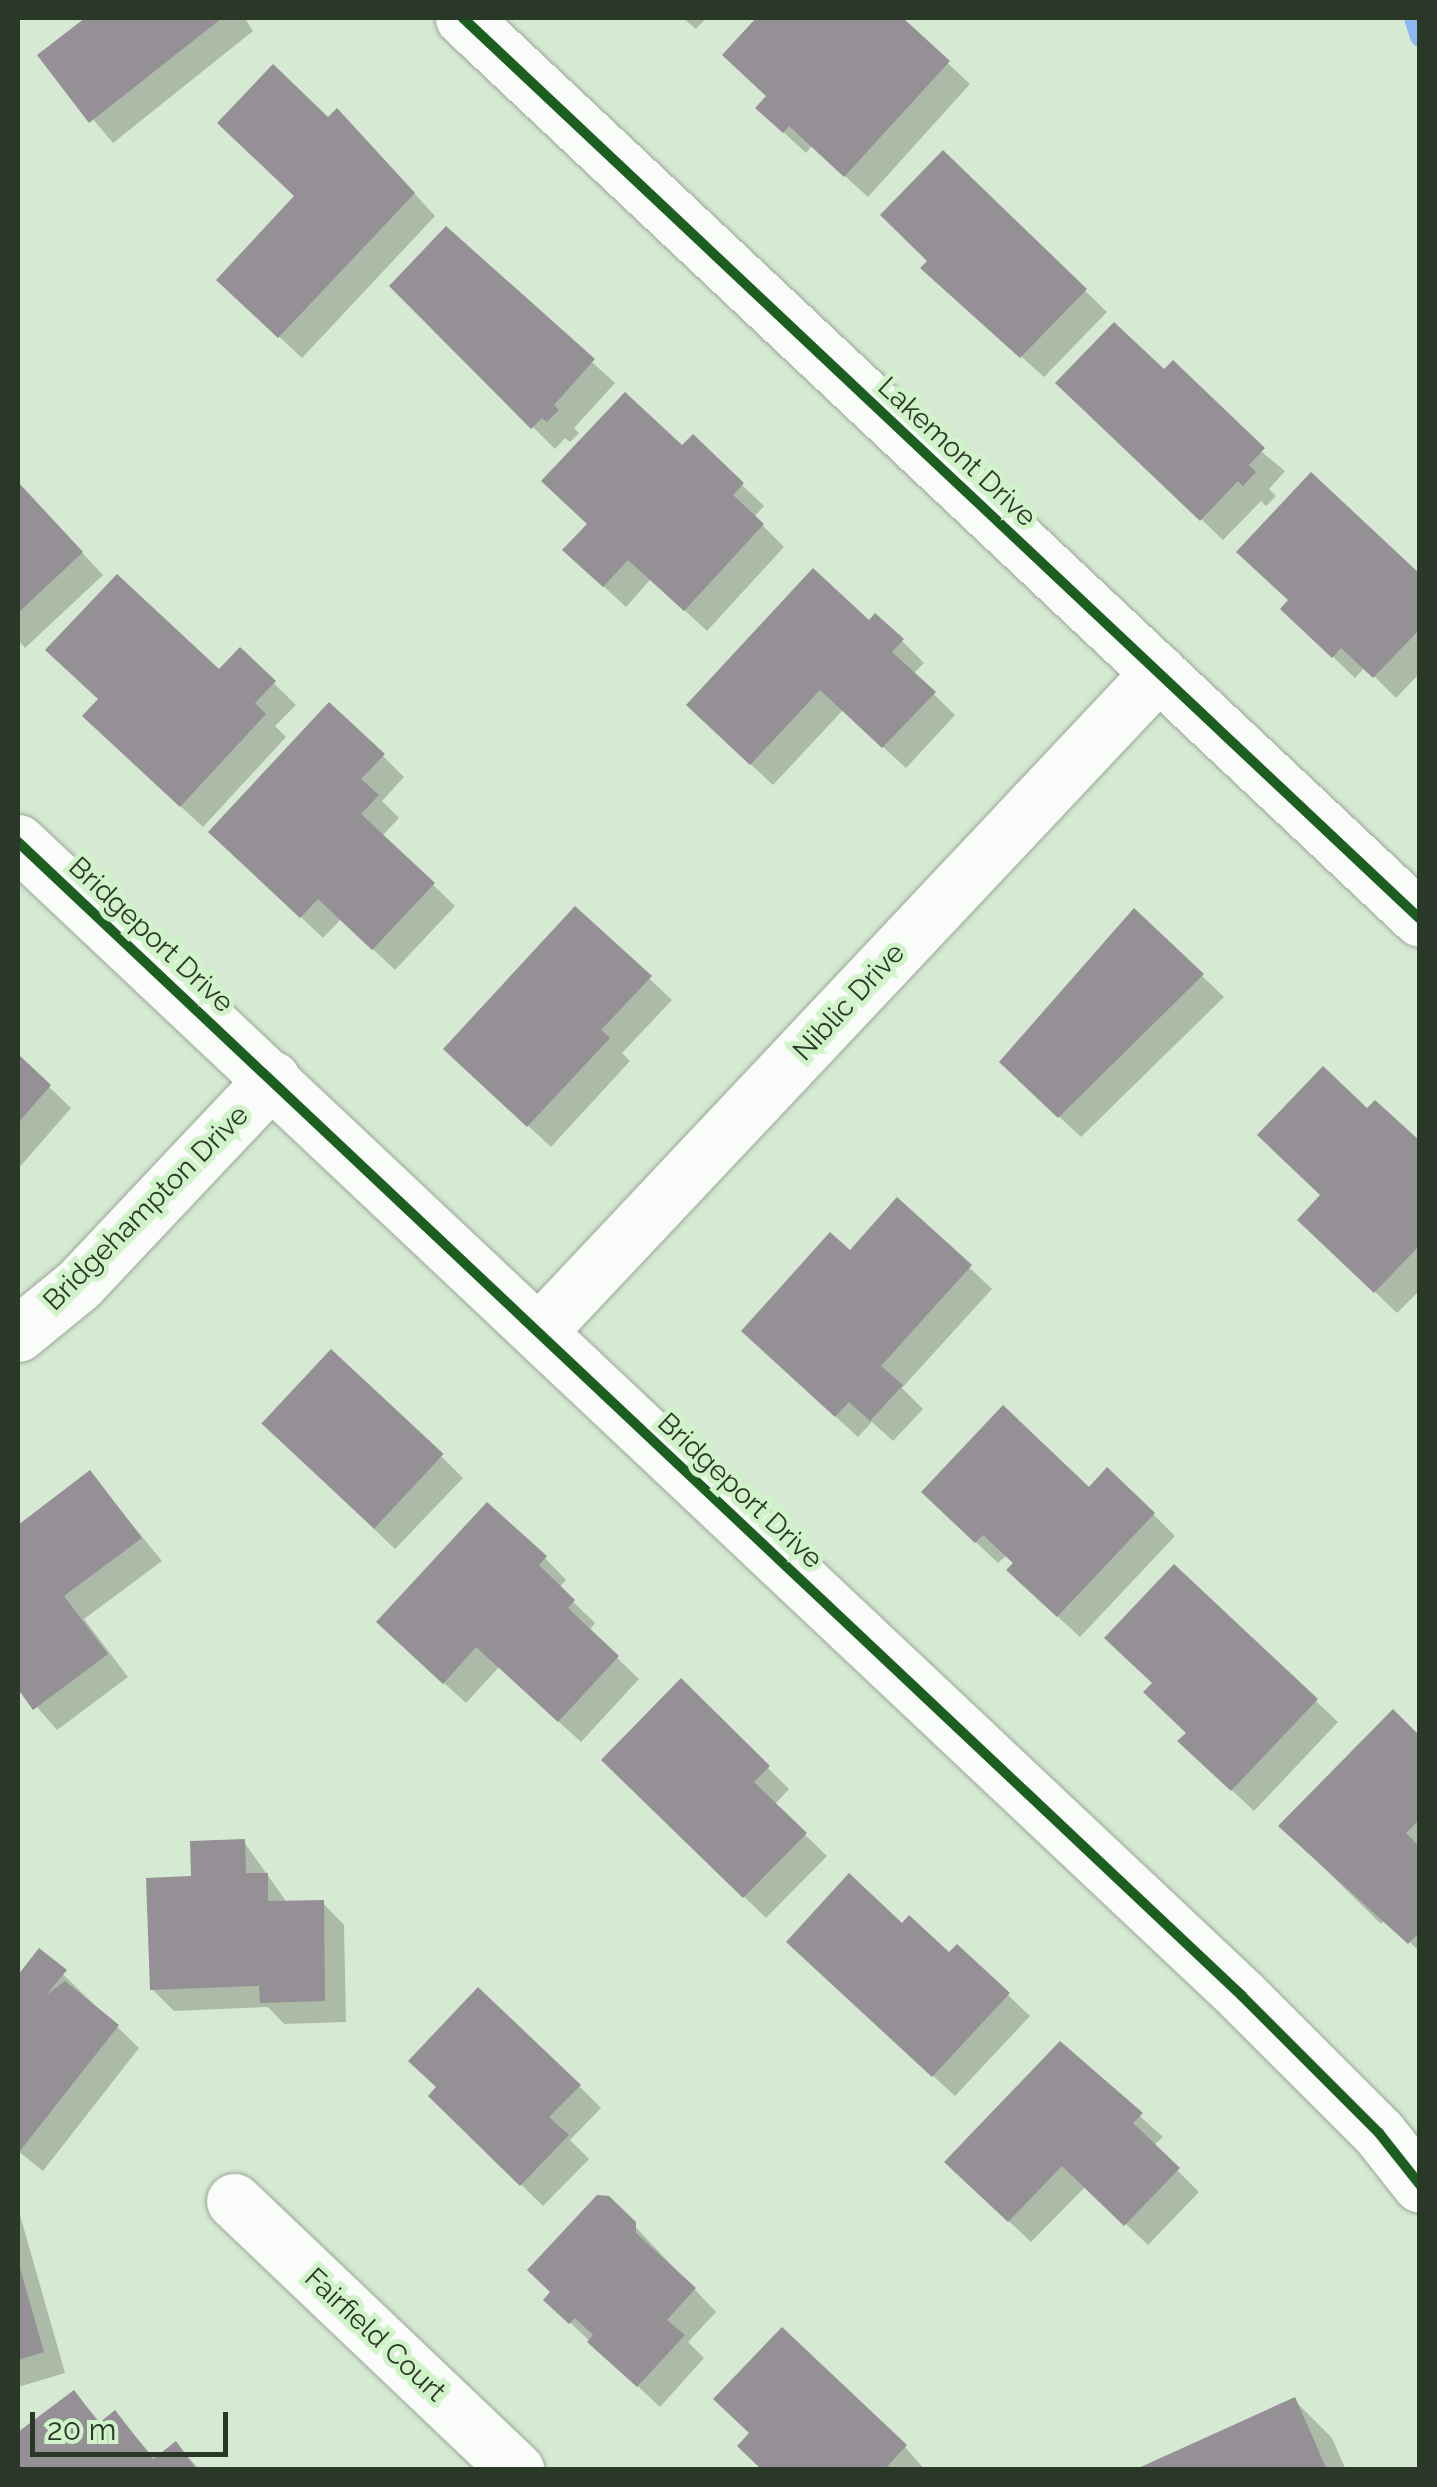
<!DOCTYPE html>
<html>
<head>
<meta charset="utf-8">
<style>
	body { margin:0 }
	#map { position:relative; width:1437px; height:2487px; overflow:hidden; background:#d6ead3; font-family:Raleway,sans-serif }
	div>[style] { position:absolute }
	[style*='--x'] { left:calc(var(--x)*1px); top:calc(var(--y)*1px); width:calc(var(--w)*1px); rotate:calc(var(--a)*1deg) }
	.shadow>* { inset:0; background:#0003 }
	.stream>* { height:20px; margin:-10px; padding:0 10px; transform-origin:10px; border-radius:10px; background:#8cb7f0 }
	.building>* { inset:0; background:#959096; transform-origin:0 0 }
	.roads { filter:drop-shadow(0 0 2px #98a796) drop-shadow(0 0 2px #98a796) }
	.minor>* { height:55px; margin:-27.5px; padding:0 27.5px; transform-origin:27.5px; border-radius:27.5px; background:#f9fcf8 }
	.cycleway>* { height:10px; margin:-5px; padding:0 5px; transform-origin:5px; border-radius:5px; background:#1b5e20 }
	span { translate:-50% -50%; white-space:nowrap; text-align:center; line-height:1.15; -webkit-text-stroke:10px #d0f3ca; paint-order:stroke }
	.street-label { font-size:28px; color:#2a3828 }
	.frame { position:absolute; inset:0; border:20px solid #2a3828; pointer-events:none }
	.scale { position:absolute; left:30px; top:2412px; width:198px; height:45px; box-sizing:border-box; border:5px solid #2a3828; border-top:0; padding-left:12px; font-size:30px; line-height:35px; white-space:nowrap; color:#2a3828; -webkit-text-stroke:8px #d0f3ca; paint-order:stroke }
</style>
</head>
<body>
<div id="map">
	<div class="shadow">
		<i style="clip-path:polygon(89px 18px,245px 18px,253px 31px,113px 143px,40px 56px)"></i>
		<i style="clip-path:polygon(683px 18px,706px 18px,696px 29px)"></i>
		<i style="clip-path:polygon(759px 18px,798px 18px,805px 24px,811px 18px,862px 18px,870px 25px,876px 18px,899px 18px,970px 84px,868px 197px,812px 146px,806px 153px,780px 129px,768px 97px,725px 55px)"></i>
		<i style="clip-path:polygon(328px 121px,359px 133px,435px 216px,302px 358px,241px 301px,297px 196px)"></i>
		<i style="clip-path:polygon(943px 153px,1107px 312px,1044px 377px,946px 289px,930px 261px)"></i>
		<i style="clip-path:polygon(446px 229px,615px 383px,574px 428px,579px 433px,570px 442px,565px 438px,555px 449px,392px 286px)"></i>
		<i style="clip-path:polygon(1164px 372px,1285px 471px,1269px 489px,1276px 496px,1266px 506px,1261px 501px,1223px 540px,1080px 404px)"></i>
		<i style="clip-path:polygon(693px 438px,764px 506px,754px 517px,784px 547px,707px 631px,651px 579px,626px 607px,587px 571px,589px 525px)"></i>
		<i style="clip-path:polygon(18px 484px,103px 575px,25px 648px,18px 640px)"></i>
		<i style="clip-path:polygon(1420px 577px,1420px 673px,1396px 698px,1365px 667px,1355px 678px,1305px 630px)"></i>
		<i style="clip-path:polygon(869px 624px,902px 641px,924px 663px,913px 674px,955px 715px,906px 768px,843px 710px,773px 785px,711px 727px)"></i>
		<i style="clip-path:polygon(240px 650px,296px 705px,275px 726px,286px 737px,203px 827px,107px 738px,101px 700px,219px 673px)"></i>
		<i style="clip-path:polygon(383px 756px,404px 777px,382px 801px,399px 818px,382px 836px,455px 906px,395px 970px,341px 919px,323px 938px,233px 853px)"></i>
		<i style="clip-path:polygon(575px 909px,672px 1000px,622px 1053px,630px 1061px,551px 1147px,468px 1070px)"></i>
		<i style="clip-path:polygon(1202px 976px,1224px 997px,1081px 1137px,1024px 1084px)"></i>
		<i style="clip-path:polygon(18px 1057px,71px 1108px,18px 1169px)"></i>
		<i style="clip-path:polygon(1367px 1112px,1420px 1145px,1420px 1290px,1397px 1313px,1322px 1241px,1323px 1196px)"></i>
		<i style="clip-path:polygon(898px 1200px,992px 1289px,902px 1388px,923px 1409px,893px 1441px,872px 1422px,858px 1437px,766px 1353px)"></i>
		<i style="clip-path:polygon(286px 1445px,441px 1456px,463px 1478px,395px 1549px)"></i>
		<i style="clip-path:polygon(90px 1473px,162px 1561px,84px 1619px,128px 1677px,57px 1730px,18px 1685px,18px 1528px)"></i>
		<i style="clip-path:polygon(1089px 1490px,1154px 1515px,1175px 1536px,1080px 1637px,1031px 1592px,1007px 1555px,998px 1563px,946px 1514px)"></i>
		<i style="clip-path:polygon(545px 1558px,566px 1580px,559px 1588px,595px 1623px,589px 1631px,639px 1679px,581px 1742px,499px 1667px,466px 1703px,401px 1644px)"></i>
		<i style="clip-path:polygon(1174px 1567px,1338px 1722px,1254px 1811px,1202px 1762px,1189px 1734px)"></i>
		<i style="clip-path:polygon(681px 1682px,789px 1789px,774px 1805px,827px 1856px,766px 1918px,604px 1760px)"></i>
		<i style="clip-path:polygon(1420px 1739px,1420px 1952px,1386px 1919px,1381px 1924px,1281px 1826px)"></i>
		<i style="clip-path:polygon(244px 1842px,288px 1904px,323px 1903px,344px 1925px,346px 2022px,284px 2024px,268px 2007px,174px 2011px,152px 1989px,193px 1878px)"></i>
		<i style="clip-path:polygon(903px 1926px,1008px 1995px,1030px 2016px,955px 2096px,811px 1964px)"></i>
		<i style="clip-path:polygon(40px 1952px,139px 2048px,43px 2171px,18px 2151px,18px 1977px)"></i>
		<i style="clip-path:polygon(1060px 2044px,1163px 2137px,1153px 2146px,1199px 2192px,1148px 2245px,1086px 2186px,1031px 2242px,969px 2183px)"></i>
		<i style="clip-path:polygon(579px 2086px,601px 2108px,570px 2140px,589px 2159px,543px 2206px,431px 2096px)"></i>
		<i style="clip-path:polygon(608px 2198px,716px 2312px,688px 2342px,704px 2358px,660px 2407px,546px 2300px)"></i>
		<i style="clip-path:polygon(18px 2208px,65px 2373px,18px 2387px)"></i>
		<i style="clip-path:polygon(74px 2393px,102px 2424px,115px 2413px,156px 2460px,176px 2444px,200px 2470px,22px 2470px,18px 2435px)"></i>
		<i style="clip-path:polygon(1294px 2400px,1332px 2438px,1346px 2470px,1140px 2470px)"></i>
		<i style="clip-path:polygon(905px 2447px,925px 2470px,765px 2470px)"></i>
	</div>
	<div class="stream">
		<i style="--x:1414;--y:18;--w:20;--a:72"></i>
	</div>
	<div class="building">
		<i style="clip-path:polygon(85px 18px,222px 18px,89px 123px,37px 55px)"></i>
		<i style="clip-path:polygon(756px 18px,903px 18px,950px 61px,844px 177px,789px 126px,783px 133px,755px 108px,766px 96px,722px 55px)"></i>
		<i style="clip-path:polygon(273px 64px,328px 117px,337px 108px,415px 193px,278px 338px,216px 280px,294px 196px,217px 123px)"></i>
		<i style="clip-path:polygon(943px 150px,1087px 289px,1020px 358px,920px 268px,927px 261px,880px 215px)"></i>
		<i style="clip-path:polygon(446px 226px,595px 359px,554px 405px,559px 410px,547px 422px,542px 418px,531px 429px,389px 286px)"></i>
		<i style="clip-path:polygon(1114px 322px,1164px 369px,1173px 360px,1265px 448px,1249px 465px,1256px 472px,1243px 486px,1238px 481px,1200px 521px,1055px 383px)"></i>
		<i style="clip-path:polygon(625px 392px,682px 445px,693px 434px,744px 483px,733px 495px,764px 524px,684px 611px,628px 560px,603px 587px,562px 550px,587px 524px,541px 481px)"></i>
		<i style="clip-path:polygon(1311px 472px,1420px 574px,1420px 629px,1373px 678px,1341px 648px,1332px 658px,1280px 609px,1288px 600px,1236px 552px)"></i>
		<i style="clip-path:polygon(18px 482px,83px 552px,18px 613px)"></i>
		<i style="clip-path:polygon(813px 568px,869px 620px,875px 613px,904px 639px,892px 652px,936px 692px,882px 748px,820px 690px,750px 765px,686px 705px)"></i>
		<i style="clip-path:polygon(117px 574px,219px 669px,240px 647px,276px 681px,255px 703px,266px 714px,180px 807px,82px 716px,98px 699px,45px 650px)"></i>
		<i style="clip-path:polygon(329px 702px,385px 754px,361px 779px,379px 795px,361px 814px,435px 883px,372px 950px,318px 899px,300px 918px,208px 832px)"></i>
		<i style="clip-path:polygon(575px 906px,652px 976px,601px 1030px,610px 1038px,527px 1127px,443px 1049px)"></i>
		<i style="clip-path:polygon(1134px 908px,1204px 974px,1058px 1118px,999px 1062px)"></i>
		<i style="clip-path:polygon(18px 1054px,51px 1085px,18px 1123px)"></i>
		<i style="clip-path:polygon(1323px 1066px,1367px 1108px,1375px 1100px,1420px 1141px,1420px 1245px,1374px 1293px,1297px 1220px,1320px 1195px,1257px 1135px)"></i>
		<i style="clip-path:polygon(897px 1197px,972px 1265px,881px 1366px,903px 1385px,870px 1421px,849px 1402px,835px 1417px,741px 1331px,830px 1232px,850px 1250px)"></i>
		<i style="left:331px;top:1349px;width:154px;height:102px;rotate:43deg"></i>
		<i style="clip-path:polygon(1003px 1405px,1089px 1487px,1107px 1467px,1155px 1513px,1057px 1617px,1006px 1570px,1013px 1563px,983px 1535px,975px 1543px,921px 1492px)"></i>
		<i style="clip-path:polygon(90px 1470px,142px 1538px,64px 1596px,108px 1654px,33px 1710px,18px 1689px,18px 1525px)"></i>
		<i style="clip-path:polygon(487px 1502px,547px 1556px,539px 1565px,575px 1600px,568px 1608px,619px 1656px,558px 1722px,476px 1647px,443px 1684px,376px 1622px)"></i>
		<i style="clip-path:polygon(1174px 1564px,1318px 1699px,1231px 1791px,1177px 1741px,1186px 1733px,1143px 1692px,1152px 1683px,1104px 1638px)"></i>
		<i style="clip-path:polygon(681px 1678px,770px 1766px,754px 1782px,807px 1833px,743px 1898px,601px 1760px)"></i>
		<i style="clip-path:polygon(1393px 1709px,1420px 1736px,1420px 1819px,1406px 1833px,1420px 1847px,1420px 1932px,1408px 1944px,1278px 1826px)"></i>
		<i style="clip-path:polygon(245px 1839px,246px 1873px,268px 1873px,268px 1901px,324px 1900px,325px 2001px,260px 2003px,259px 1986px,150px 1990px,146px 1878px,191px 1876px,190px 1841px)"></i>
		<i style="clip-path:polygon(849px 1873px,902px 1923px,909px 1915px,949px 1952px,957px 1944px,1010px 1993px,932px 2077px,786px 1942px)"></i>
		<i style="clip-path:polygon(39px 1948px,67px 1970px,46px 1995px,65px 1981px,119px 2025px,20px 2151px,18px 1975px)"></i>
		<i style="clip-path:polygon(478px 1987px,581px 2085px,549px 2117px,569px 2135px,520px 2186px,428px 2096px,436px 2087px,408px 2061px)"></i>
		<i style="clip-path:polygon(1060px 2041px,1143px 2113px,1133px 2123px,1180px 2168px,1124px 2226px,1062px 2166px,1008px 2222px,944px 2162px)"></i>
		<i style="clip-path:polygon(597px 2195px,609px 2196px,636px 2222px,636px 2233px,696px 2288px,667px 2320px,685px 2335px,637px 2387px,587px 2342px,593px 2335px,575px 2318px,569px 2324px,543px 2300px,550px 2292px,527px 2270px)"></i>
		<i style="clip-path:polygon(18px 2261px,44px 2352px,18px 2360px)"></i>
		<i style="clip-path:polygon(782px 2327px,907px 2445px,884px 2470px,762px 2470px,737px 2446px,749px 2433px,713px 2399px)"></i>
		<i style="clip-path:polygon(74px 2390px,99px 2423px,115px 2410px,153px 2459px,176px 2441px,197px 2470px,19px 2470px,18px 2432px)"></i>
		<i style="clip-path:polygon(1295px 2397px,1327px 2470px,1134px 2470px)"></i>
	</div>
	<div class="roads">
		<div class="minor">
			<i style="--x:463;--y:18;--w:1314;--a:43.27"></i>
			<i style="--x:18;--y:842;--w:1682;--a:43.31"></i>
			<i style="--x:1242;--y:1996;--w:194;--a:45"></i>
			<i style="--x:1379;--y:2133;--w:66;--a:51.7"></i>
			<i style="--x:538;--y:1332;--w:906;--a:-46.74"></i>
			<i style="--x:18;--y:1334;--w:79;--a:-39.3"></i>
			<i style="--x:79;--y:1284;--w:282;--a:-46.7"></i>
			<i style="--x:234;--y:2201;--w:390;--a:43.6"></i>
		</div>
	</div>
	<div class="cycleway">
		<i style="--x:463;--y:18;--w:1314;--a:43.27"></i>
		<i style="--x:18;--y:842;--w:1682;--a:43.31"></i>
		<i style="--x:1242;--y:1996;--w:194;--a:45"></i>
		<i style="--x:1379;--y:2133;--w:66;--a:51.7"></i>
	</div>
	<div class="street-label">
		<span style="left:957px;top:452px;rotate:43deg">Lakemont Drive</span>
		<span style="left:151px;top:935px;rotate:43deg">Bridgeport Drive</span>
		<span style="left:849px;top:1002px;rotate:-47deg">Niblic Drive</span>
		<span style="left:146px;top:1208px;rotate:-45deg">Bridgehampton Drive</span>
		<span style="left:740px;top:1491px;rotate:43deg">Bridgeport Drive</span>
		<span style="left:375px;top:2335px;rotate:43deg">Fairfield Court</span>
	</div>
	<div class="frame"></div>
	<div class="scale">20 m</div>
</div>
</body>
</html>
